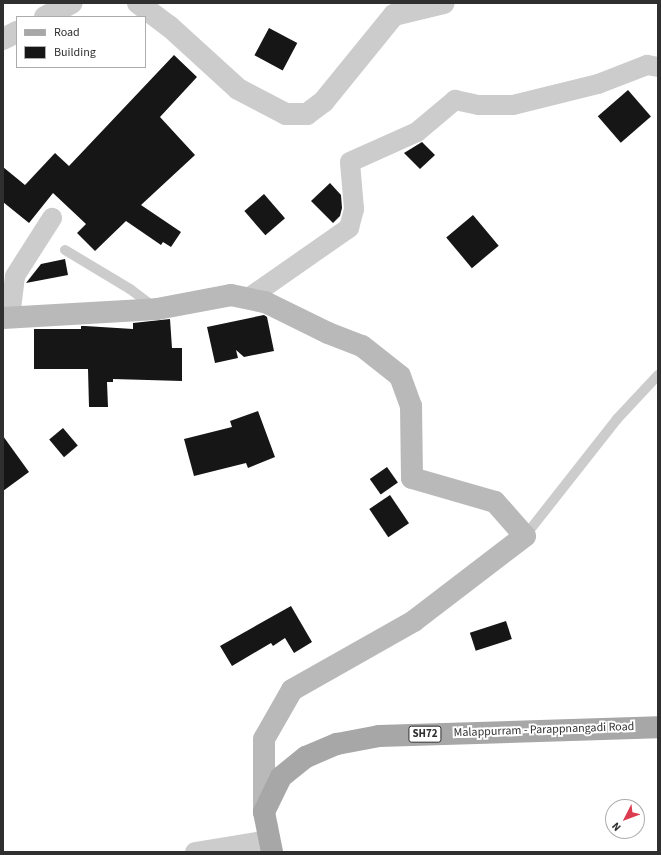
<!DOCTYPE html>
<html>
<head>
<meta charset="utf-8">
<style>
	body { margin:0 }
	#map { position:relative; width:661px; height:855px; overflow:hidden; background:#fff; font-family:"Source Sans 3",sans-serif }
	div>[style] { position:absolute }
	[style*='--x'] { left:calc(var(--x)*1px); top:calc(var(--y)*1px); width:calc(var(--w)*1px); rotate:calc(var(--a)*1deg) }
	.building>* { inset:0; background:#161616; transform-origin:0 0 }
	.service>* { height:10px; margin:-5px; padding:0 5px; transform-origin:5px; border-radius:5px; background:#ccc }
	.minor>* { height:20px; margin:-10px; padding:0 10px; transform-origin:10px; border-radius:10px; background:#ccc }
	.tertiary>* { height:22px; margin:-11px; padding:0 11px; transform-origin:11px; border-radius:11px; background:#ccc }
	.secondary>* { height:22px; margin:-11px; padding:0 11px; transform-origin:11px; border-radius:11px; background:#b9b9b9 }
	.primary>* { height:22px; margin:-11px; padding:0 11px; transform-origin:11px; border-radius:11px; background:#a7a7a7 }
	span { translate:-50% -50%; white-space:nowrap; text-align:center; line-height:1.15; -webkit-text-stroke:4px #fff; paint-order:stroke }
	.shield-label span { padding:1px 3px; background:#fff; border:1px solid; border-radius:3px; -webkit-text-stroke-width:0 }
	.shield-label { font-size:11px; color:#2f2f2f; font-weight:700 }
	.street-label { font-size:12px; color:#2f2f2f }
	.frame { position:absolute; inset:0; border:4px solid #2f2f2f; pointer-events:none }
	.legend { position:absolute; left:16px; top:16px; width:130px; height:52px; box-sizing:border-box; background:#fff; border:1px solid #acacac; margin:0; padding:5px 7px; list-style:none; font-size:12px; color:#2f2f2f }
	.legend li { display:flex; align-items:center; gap:8px; height:20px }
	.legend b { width:20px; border:1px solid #acacac }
	.north { position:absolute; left:605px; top:799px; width:40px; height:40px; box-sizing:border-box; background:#fff; border:1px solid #acacac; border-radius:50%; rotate:228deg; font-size:11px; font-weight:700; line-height:16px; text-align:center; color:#2f2f2f }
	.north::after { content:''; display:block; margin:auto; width:14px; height:18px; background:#db3c50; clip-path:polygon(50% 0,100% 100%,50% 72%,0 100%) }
</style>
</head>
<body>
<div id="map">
	<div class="building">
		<i style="left:269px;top:28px;width:32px;height:31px;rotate:28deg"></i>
		<i style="clip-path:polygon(174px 55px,197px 77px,160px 117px,195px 155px,141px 205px,181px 232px,171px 247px,163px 242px,161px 245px,126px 221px,95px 251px,77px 233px,86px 224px,53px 193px,29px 223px,3px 202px,3px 167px,25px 185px,55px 153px,69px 166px)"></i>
		<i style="left:628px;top:90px;width:35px;height:40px;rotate:49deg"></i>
		<i style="clip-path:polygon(422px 142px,435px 155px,420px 169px,404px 153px)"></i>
		<i style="clip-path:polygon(330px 183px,341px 195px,342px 208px,340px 216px,333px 223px,311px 201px)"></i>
		<i style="left:264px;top:194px;width:32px;height:26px;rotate:49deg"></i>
		<i style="left:473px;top:215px;width:40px;height:35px;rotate:50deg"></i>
		<i style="clip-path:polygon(65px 259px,68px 275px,26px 283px,41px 264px)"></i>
		<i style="clip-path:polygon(264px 315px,267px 317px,274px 351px,244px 357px,236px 350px,238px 358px,215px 363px,207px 327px)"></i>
		<i style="clip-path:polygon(170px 319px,172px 348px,182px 348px,182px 381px,113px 379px,113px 382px,107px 382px,108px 407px,89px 407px,88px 369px,34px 369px,34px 329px,81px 329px,81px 326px,85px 326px,133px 329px,133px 323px)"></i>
		<i style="clip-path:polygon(258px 411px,275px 457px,248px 468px,246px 463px,194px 476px,184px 439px,232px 427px,230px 421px)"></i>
		<i style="left:63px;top:428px;width:23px;height:18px;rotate:50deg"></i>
		<i style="clip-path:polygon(3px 436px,29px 472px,3px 491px)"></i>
		<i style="left:387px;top:467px;width:19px;height:21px;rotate:55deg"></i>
		<i style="left:390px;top:495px;width:34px;height:25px;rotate:56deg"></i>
		<i style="clip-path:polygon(291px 606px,312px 642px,294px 653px,285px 638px,273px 646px,271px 643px,232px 666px,220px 646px)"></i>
		<i style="left:506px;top:621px;width:19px;height:38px;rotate:72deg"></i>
	</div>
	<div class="service">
		<i style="--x:65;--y:250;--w:76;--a:31"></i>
		<i style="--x:130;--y:289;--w:30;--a:37"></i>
		<i style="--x:525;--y:536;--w:149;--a:-51.8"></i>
		<i style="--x:617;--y:419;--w:60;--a:-47"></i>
	</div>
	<div class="minor">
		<i style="--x:250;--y:297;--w:121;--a:-34.9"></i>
		<i style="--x:349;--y:228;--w:20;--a:-75"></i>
		<i style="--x:354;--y:209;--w:47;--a:-94.9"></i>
		<i style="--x:350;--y:162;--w:73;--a:-24.1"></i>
		<i style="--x:417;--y:132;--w:50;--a:-40.1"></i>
		<i style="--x:455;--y:100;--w:24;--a:12"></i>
		<i style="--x:478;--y:105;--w:35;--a:0"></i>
		<i style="--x:513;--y:105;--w:88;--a:-13.9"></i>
		<i style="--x:598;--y:84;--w:53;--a:-21.2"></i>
		<i style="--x:647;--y:65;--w:11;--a:10"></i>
		<i style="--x:10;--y:317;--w:41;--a:-83"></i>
		<i style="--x:15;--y:276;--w:69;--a:-57.5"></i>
		<i style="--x:195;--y:852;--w:74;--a:-9.3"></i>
	</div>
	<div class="tertiary">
		<i style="--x:138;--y:3;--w:39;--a:37"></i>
		<i style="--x:169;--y:26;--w:93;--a:42.4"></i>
		<i style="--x:238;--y:89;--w:54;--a:27.5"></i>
		<i style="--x:286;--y:114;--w:21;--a:0"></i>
		<i style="--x:307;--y:114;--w:21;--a:-37"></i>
		<i style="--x:324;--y:101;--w:111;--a:-50.9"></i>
		<i style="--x:394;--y:15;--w:51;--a:-13.5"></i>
		<i style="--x:45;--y:17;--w:30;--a:-28"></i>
		<i style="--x:3;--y:39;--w:16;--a:-27"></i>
	</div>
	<div class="secondary">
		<i style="--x:3;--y:318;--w:154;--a:-3.3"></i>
		<i style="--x:157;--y:309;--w:75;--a:-10.7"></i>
		<i style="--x:231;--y:295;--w:35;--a:12"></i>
		<i style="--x:265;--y:302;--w:70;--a:26.2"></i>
		<i style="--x:328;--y:333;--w:36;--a:21"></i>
		<i style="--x:362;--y:346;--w:48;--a:38.3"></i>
		<i style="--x:400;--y:376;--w:32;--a:70"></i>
		<i style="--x:411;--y:406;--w:72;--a:89.2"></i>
		<i style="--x:412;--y:478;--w:86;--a:16.1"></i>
		<i style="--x:495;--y:502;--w:45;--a:48.6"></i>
		<i style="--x:525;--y:536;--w:140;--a:142.6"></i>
		<i style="--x:414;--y:621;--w:140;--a:150.5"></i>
		<i style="--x:292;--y:690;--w:56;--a:119.7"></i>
		<i style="--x:264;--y:739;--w:73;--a:90"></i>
	</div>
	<div class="primary">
		<i style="--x:272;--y:852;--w:41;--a:-101.3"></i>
		<i style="--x:264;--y:812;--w:39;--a:-64"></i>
		<i style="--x:281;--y:777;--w:32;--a:-39"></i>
		<i style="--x:306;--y:757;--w:34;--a:-23"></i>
		<i style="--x:337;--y:744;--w:43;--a:-10.8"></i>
		<i style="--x:379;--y:736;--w:279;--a:-1.8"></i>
	</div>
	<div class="shield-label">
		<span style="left:425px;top:734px">SH72</span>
	</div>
	<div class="street-label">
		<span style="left:544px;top:730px;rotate:-2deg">Malappurram - Parappnangadi Road</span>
	</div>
	<div class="frame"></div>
	<ul class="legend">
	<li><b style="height:5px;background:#a7a7a7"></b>Road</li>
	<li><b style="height:11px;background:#161616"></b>Building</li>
	</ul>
	<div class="north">N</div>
</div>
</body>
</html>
